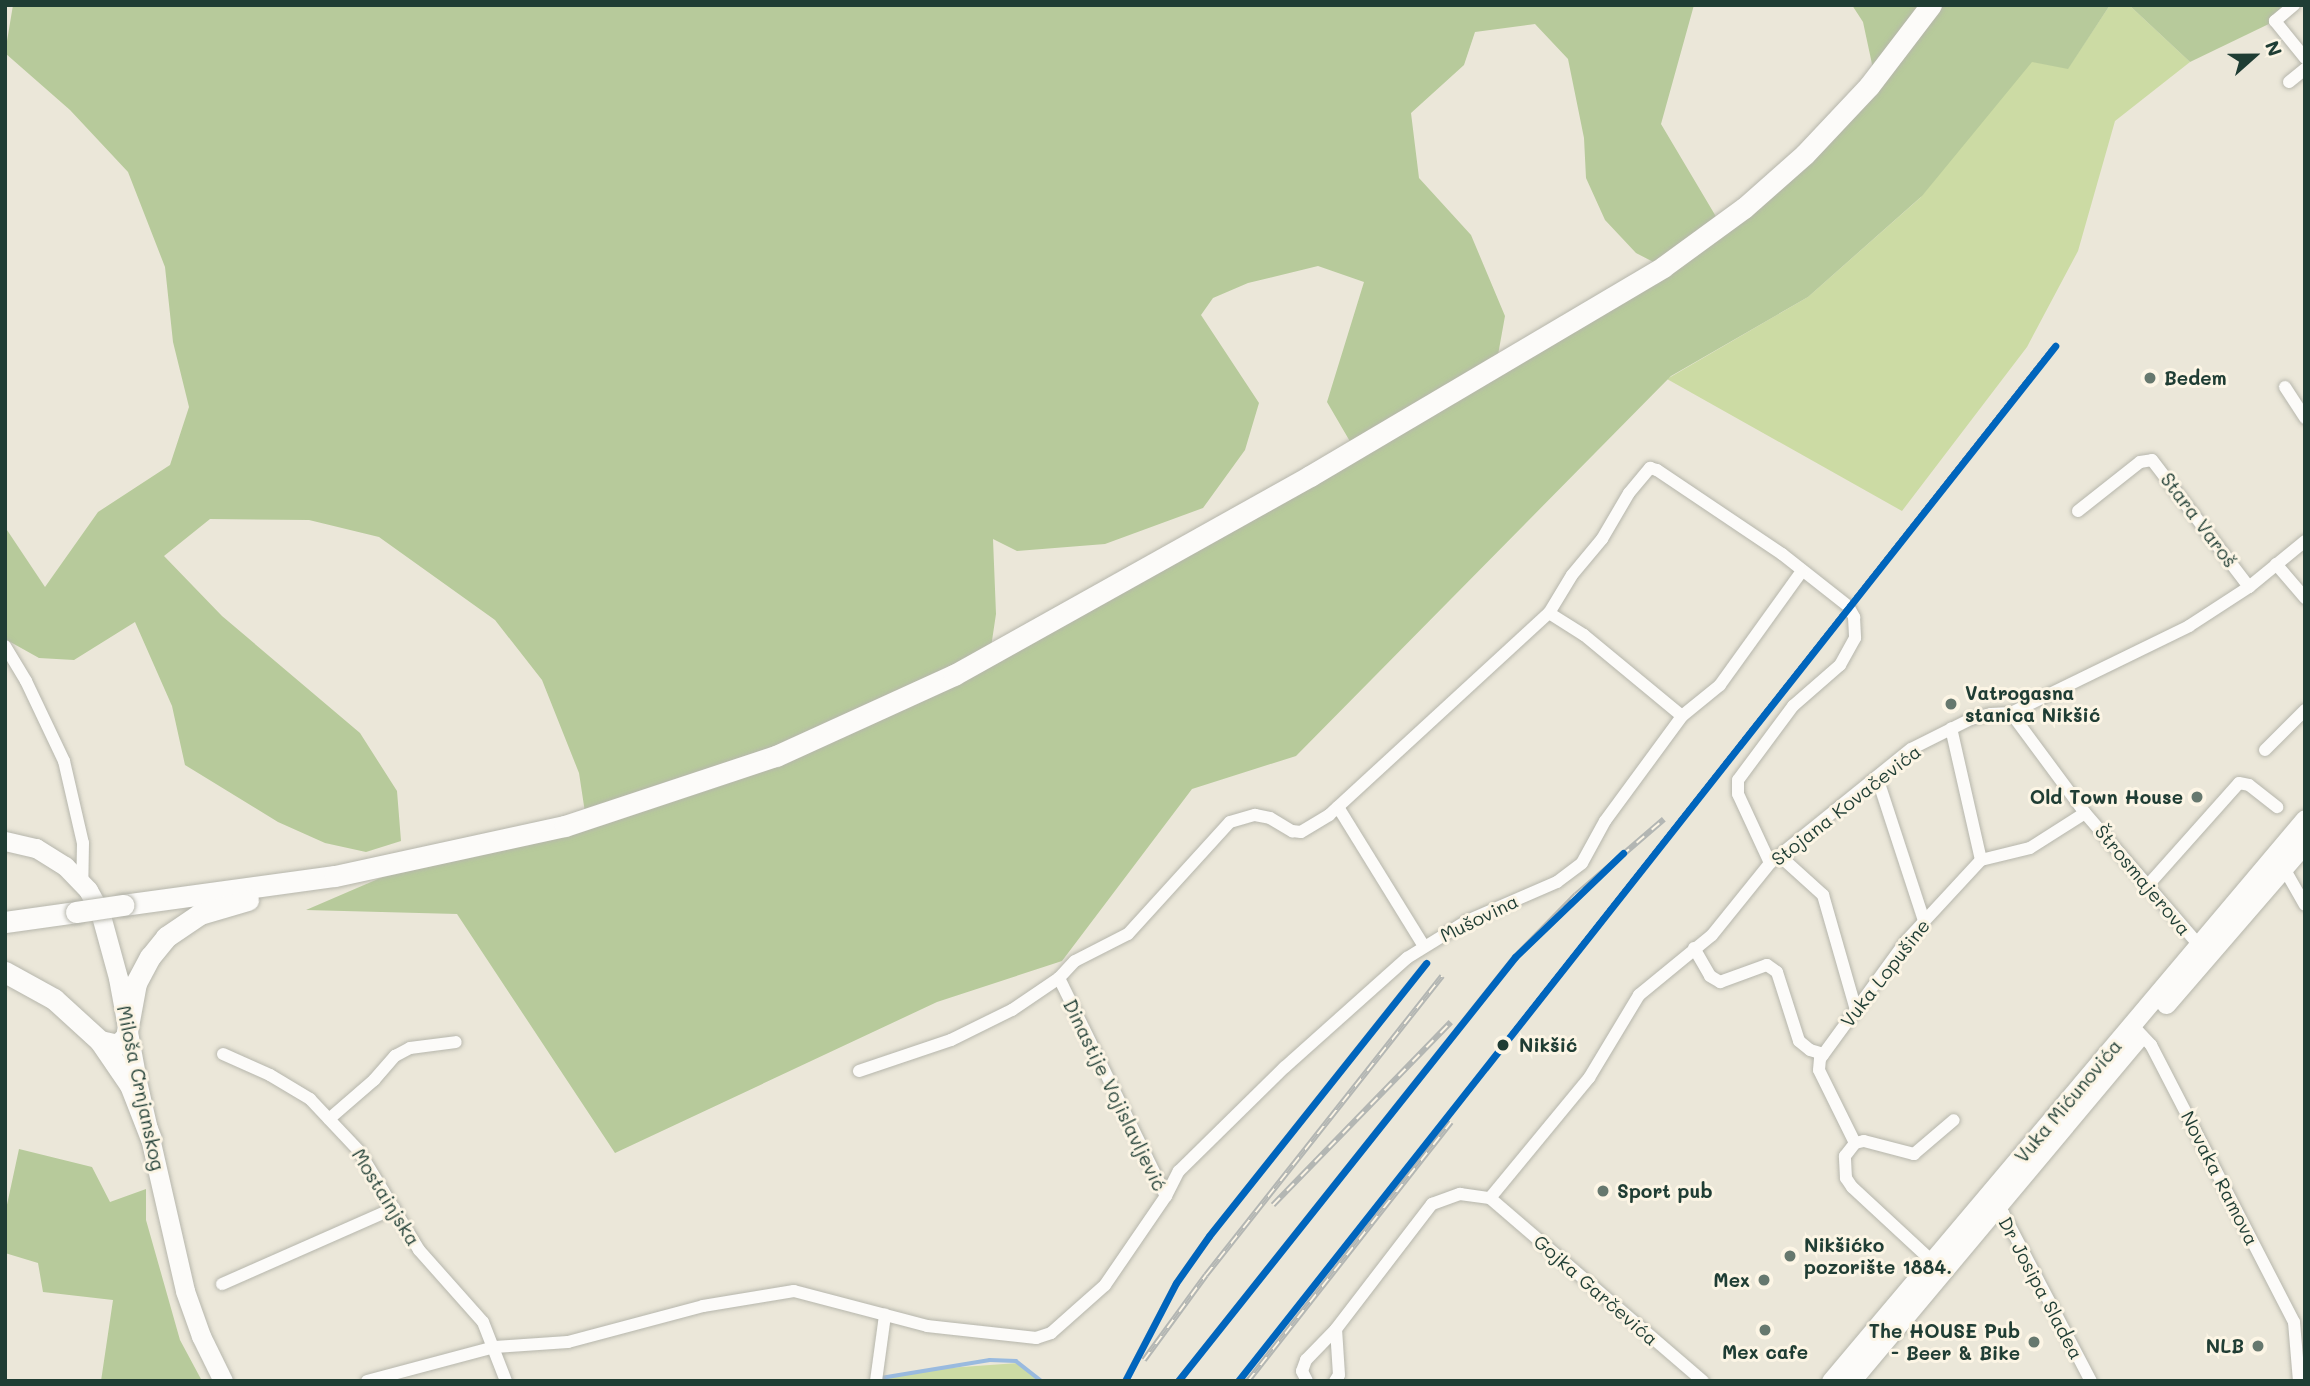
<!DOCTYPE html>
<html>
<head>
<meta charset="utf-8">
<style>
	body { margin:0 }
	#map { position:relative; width:2310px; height:1386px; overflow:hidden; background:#ebe7d9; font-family:Mali,sans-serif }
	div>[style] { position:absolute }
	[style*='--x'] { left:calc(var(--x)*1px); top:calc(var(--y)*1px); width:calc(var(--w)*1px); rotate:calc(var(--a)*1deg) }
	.green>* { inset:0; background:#ccdba4 }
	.forest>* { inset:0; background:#b7ca9b }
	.stream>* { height:3.5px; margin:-1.75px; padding:0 1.75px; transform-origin:1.75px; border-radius:1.75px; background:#99badf }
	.roads { filter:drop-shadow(0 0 2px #b6b6ac) drop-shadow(0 0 2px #b6b6ac) }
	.street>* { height:12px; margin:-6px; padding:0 6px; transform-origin:6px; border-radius:6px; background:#fcfbf9 }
	.secondary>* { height:19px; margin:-9.5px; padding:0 9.5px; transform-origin:9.5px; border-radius:9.5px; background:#fcfbf9 }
	.primary>* { height:21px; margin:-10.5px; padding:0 10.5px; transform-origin:10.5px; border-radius:10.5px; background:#fcfbf9 }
	.rail>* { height:6px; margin-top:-3px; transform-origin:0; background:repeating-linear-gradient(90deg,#fcf5e5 0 10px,#b3b6b3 0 20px); box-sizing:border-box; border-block:2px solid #b3b6b3 }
	.bridges { filter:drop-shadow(0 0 2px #b6b6ac) drop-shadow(0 0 2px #b6b6ac) }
	.primary-bridge>* { height:21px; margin:-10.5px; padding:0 10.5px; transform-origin:10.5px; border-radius:10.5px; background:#fcfbf9 }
	.rail-1>* { height:7px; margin:-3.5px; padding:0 3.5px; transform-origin:3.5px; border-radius:3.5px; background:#0065bd }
	.dots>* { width:19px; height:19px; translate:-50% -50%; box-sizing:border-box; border:4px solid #fcf5e5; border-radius:50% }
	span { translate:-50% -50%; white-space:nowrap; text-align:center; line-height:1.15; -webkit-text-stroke:6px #fcf5e5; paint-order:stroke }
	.poi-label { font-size:19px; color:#1f3d34; font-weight:700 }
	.left { translate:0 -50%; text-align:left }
	.right { translate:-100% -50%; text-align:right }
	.street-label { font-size:19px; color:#1f3d34 }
	.stop-label { font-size:19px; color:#1f3d34; font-weight:700 }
	.frame { position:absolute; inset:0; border:7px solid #1f3d34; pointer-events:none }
	.north { position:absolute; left:2219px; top:21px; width:70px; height:70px; -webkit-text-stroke:5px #fcf5e5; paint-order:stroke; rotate:69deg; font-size:19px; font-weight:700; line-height:28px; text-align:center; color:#1f3d34 }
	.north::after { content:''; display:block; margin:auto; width:24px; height:32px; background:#1f3d34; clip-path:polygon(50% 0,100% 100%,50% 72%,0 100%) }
</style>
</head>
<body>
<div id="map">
	<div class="green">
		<i style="clip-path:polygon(2110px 5px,2129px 5px,2190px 62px,2115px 121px,2078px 251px,2027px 347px,1902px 511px,1667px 379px,1808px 297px,1920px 198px,2029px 61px,2068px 68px)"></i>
		<i style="clip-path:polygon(1019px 1363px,1042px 1381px,860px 1381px,920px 1370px)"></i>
	</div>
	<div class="forest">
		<i style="clip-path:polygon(evenodd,13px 5px,1694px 5px,1661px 124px,1721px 225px,1875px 78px,1863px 22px,1852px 5px,2110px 5px,2068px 69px,2032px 62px,1922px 196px,1808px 297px,1671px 376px,1296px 756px,1192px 789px,1062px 961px,937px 1002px,615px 1153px,457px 914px,306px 910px,429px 857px,586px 819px,579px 773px,542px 680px,495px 620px,379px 537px,309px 520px,210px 519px,164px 556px,222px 616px,360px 733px,397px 791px,401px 841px,366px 852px,325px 843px,278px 822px,185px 765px,172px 706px,135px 622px,74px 660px,39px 658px,5px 639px,5px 527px,45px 587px,98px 512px,170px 465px,189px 407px,173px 342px,165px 267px,128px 172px,70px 110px,5px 53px,13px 5px,1535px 24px,1568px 59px,1584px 138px,1586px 178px,1605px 220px,1636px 253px,1663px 267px,1496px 366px,1505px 316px,1471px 235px,1419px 178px,1411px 113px,1464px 65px,1475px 32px,1535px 24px,13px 5px,1318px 266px,1364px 282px,1327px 402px,1355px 450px,990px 654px,996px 614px,993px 539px,1017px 551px,1105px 544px,1203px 508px,1245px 450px,1259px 403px,1201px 315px,1213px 298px,1248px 283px,1318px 266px)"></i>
		<i style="clip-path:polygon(2129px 5px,2295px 5px,2275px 21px,2190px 62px)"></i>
		<i style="clip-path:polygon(19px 1149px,92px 1167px,110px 1202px,146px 1189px,146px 1220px,180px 1340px,202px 1381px,101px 1381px,113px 1300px,43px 1292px,38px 1263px,5px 1253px,5px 1214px)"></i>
	</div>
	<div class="stream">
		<i style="--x:881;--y:1378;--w:110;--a:-9.4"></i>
		<i style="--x:990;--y:1360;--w:26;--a:2"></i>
		<i style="--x:1016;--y:1361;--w:33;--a:38"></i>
	</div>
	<div class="roads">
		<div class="street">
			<i style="--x:2294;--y:5;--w:25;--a:140"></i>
			<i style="--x:2275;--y:21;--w:48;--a:51"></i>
			<i style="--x:2289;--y:82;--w:21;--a:-39"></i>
			<i style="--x:2285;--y:387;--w:37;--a:57"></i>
			<i style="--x:2078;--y:511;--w:79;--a:-38.3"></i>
			<i style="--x:2140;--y:462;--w:12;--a:-9"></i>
			<i style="--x:2152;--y:460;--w:160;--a:52.6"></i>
			<i style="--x:2276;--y:564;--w:45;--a:49.5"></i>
			<i style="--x:1549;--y:613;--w:41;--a:32.2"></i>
			<i style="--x:1584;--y:635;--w:127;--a:39.6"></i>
			<i style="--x:5;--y:646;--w:41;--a:59"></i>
			<i style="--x:26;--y:681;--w:89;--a:64.6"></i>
			<i style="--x:64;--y:761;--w:84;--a:77"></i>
			<i style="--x:83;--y:843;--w:39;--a:91"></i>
			<i style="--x:2011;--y:713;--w:124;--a:53.5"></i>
			<i style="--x:2085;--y:813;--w:174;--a:49.2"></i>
			<i style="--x:2265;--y:750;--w:57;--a:-45"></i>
			<i style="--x:1877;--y:777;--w:151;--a:71.9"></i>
			<i style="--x:1338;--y:807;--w:163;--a:58.3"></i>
			<i style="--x:1781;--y:857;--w:57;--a:42.1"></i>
			<i style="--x:1823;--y:895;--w:120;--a:74"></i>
			<i style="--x:1981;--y:860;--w:50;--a:-13.8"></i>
			<i style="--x:2030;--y:848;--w:65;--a:-32.5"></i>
			<i style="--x:2281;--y:863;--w:48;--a:60.3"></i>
			<i style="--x:2149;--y:884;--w:135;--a:-48.3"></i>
			<i style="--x:2239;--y:783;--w:10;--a:11"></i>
			<i style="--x:2249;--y:785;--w:36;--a:38"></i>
			<i style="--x:1694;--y:948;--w:32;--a:60"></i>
			<i style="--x:1710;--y:976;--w:12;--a:31"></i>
			<i style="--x:1720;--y:982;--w:50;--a:-19.9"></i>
			<i style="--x:1767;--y:965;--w:12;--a:35"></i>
			<i style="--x:1777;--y:972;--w:72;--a:72.3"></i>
			<i style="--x:1799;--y:1041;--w:14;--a:39"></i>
			<i style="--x:1810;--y:1050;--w:14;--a:17"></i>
			<i style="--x:1059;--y:978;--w:243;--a:63.9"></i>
			<i style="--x:2137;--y:1030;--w:21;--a:47"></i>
			<i style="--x:2151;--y:1045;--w:312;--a:62.7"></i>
			<i style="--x:2294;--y:1322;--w:59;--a:85.2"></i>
			<i style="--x:223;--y:1054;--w:51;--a:24.1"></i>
			<i style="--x:270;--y:1075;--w:47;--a:31"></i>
			<i style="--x:310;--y:1099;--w:71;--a:46.7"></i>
			<i style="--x:359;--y:1151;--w:116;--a:58.8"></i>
			<i style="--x:419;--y:1250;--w:96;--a:48.4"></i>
			<i style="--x:483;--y:1322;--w:63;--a:68.7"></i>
			<i style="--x:859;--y:1071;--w:97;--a:-18.6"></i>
			<i style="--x:951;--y:1040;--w:68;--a:-26.2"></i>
			<i style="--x:1012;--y:1010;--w:57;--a:-34.2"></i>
			<i style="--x:1059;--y:978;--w:23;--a:-47"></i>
			<i style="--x:1075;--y:961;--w:59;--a:-27"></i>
			<i style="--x:1128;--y:934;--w:151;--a:-47.7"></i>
			<i style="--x:1230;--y:822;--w:26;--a:-16"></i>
			<i style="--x:1255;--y:815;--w:15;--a:11"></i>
			<i style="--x:1270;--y:818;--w:26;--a:31"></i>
			<i style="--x:1292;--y:831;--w:9;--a:6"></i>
			<i style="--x:1301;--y:832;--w:33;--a:-31"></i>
			<i style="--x:1329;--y:815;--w:299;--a:-42.6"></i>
			<i style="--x:1549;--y:613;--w:44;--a:-58.8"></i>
			<i style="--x:1572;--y:575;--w:47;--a:-50.2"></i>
			<i style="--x:1602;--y:539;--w:53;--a:-59.6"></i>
			<i style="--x:1629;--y:493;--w:33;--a:-50"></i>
			<i style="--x:1650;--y:468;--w:7;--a:16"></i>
			<i style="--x:1657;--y:470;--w:151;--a:33.9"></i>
			<i style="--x:1782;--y:554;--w:84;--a:38.2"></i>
			<i style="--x:1848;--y:606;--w:13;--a:61"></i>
			<i style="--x:1854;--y:617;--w:21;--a:87"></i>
			<i style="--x:1855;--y:638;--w:31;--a:119"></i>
			<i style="--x:1840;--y:665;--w:62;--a:138.9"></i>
			<i style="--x:1793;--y:706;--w:92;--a:126.6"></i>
			<i style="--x:1738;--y:780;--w:14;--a:90"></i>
			<i style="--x:1738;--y:794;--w:76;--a:65.1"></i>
			<i style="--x:329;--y:1119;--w:60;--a:-40.9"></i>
			<i style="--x:374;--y:1080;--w:32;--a:-49"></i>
			<i style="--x:395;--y:1056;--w:17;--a:-28"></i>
			<i style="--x:410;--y:1048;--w:46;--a:-7.4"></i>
			<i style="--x:1855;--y:1143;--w:81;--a:-116.3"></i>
			<i style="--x:1819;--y:1070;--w:11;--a:-85"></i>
			<i style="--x:1820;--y:1059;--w:146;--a:-53.9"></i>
			<i style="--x:1906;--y:941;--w:110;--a:-47.2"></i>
			<i style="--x:1981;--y:860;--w:135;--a:-102.8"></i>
			<i style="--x:1490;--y:1198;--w:156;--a:-50.5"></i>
			<i style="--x:1589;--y:1078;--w:97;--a:-58.9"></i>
			<i style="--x:1639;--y:995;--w:94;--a:-39.4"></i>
			<i style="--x:1712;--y:935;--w:92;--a:-51.1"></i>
			<i style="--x:1770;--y:863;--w:181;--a:-39"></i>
			<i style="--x:1911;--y:749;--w:67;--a:-26.6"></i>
			<i style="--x:1971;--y:719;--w:21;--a:-14"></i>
			<i style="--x:1991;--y:714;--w:20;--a:-3"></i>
			<i style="--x:2011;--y:713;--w:198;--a:-26"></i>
			<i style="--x:2189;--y:626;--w:72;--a:-33"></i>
			<i style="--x:2249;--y:587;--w:72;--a:-39.4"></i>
			<i style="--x:1490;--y:1198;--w:281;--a:40.7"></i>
			<i style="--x:1994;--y:1204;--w:13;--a:45"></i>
			<i style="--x:2003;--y:1213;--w:190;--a:62.4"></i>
			<i style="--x:1933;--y:1262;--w:110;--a:-137.2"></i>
			<i style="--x:1852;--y:1187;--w:11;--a:-124"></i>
			<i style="--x:1846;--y:1178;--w:22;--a:-93"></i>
			<i style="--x:1845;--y:1156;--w:16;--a:-52"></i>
			<i style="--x:1855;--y:1143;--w:9;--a:-13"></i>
			<i style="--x:1864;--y:1141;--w:52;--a:14.6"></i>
			<i style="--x:1914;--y:1154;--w:52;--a:-40.4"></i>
			<i style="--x:222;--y:1284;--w:188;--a:-23.8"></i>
			<i style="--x:367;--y:1381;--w:132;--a:-14.9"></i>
			<i style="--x:495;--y:1347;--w:73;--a:-3.9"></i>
			<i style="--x:568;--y:1342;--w:140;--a:-14.9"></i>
			<i style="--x:703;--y:1306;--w:92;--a:-9.4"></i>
			<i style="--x:794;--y:1291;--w:138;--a:14.7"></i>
			<i style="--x:927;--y:1326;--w:110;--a:6.3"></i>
			<i style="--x:1036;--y:1338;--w:16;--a:-18"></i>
			<i style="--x:1051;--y:1333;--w:72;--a:-41.6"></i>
			<i style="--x:1105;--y:1285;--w:108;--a:-55.6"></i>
			<i style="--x:1166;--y:1196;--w:28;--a:-63"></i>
			<i style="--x:1179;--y:1171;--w:148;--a:-44.5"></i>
			<i style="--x:1285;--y:1067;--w:164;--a:-41.8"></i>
			<i style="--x:1407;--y:958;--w:70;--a:-31.7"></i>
			<i style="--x:1467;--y:921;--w:98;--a:-23.4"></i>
			<i style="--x:1557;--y:882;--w:31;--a:-37"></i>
			<i style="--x:1582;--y:863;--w:48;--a:-61.3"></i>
			<i style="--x:1605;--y:821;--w:130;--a:-53.7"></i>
			<i style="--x:1682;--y:716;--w:49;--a:-39.2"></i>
			<i style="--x:1720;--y:685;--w:140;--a:-54.3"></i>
			<i style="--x:876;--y:1381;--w:67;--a:-82.2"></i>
			<i style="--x:1307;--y:1381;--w:11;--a:-117"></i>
			<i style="--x:1302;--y:1371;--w:12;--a:-70"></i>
			<i style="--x:1306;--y:1360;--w:43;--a:-45.9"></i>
			<i style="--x:1336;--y:1329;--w:158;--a:-52.5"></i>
			<i style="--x:1432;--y:1204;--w:30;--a:-20"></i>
			<i style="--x:1460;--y:1194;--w:30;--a:8"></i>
			<i style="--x:1335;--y:1381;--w:7;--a:-56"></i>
			<i style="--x:1339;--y:1375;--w:46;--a:-93.7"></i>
		</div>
		<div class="secondary">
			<i style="--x:5;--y:841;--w:32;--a:13"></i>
			<i style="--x:36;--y:848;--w:34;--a:32"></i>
			<i style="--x:65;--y:866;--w:33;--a:46"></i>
			<i style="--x:88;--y:890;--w:25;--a:61"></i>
			<i style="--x:100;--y:912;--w:68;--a:74.7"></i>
			<i style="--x:118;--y:978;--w:105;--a:79.5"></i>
			<i style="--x:137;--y:1081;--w:215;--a:77.1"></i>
			<i style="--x:185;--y:1291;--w:48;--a:70.4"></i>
			<i style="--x:201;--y:1336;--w:50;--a:63.9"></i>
			<i style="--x:2166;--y:1004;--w:213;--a:-49.2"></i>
			<i style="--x:1831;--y:1381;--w:735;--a:-49.86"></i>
			<i style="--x:1851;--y:1381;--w:447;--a:-50.1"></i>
		</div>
		<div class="primary">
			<i style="--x:123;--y:905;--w:214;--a:-7.8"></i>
			<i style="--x:335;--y:876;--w:235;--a:-12.3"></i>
			<i style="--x:565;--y:826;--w:222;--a:-18.4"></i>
			<i style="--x:776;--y:756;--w:196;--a:-24.5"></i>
			<i style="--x:954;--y:675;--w:408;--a:-29.2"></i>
			<i style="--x:1310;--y:476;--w:410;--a:-30.6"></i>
			<i style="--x:1663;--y:267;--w:100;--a:-36.1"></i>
			<i style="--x:1744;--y:208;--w:81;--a:-41.5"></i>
			<i style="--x:1805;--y:154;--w:93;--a:-46.7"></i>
			<i style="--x:1869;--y:86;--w:102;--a:-52.6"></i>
			<i style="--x:5;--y:922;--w:72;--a:-8"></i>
			<i style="--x:5;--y:972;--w:56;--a:28.9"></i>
			<i style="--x:54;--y:999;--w:62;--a:42.4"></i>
			<i style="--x:100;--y:1041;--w:53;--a:55.7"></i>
			<i style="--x:130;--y:1085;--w:58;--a:68.7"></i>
			<i style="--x:100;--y:1041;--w:17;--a:13"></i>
			<i style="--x:117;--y:1045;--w:12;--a:-42"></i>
			<i style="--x:126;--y:1037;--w:55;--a:-79.5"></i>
			<i style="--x:136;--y:983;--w:30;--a:-62"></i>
			<i style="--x:150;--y:957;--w:26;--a:-51"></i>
			<i style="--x:166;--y:937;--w:41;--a:-34.1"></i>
			<i style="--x:200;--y:914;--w:50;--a:-16.3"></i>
		</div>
	</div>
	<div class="rail">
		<i style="--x:1506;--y:1042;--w:886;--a:-51.73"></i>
		<i style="--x:1273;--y:1205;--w:255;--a:-45.8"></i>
		<i style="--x:1144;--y:1360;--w:105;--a:-53.9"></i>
		<i style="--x:1206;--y:1275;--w:381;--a:-51.7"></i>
		<i style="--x:1125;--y:1381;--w:110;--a:-62.5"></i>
		<i style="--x:1176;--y:1283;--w:57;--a:-54.9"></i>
		<i style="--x:1209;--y:1236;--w:349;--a:-51.5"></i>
		<i style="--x:1178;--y:1381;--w:542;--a:-51.52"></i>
		<i style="--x:1515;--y:957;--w:87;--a:-45.5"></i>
		<i style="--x:1576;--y:895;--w:116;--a:-40.8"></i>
		<i style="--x:1248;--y:1381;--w:329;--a:-51.9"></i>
	</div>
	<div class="bridges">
		<div class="primary-bridge">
			<i style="--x:76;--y:912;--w:48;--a:-8.5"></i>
		</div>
	</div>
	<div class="rail-1">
		<i style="--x:1125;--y:1381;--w:110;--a:-62.5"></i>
		<i style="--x:1176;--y:1283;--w:57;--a:-54.9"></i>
		<i style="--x:1209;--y:1236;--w:349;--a:-51.5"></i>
		<i style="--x:1178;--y:1381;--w:542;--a:-51.52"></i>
		<i style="--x:1515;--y:957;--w:150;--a:-43.9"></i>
		<i style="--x:1238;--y:1381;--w:1319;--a:-51.71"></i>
	</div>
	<div class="dots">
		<i style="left:2150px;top:378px;background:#66786e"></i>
		<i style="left:1951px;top:704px;background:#66786e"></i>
		<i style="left:2197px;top:797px;background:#66786e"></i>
		<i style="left:1503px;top:1045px;background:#1f3d34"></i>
		<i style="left:1603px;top:1191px;background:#66786e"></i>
		<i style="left:1790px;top:1256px;background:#66786e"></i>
		<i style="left:1764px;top:1280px;background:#66786e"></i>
		<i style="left:1765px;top:1330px;background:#66786e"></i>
		<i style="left:2034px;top:1342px;background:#66786e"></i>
		<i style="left:2258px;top:1346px;background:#66786e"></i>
	</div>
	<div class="poi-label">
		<span class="left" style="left:2164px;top:378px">Bedem</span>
		<span class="left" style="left:1965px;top:704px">Vatrogasna<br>stanica Nikšić</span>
		<span class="right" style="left:2183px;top:797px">Old Town House</span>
		<span class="left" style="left:1617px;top:1191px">Sport pub</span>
		<span class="left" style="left:1804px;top:1256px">Nikšićko<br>pozorište 1884.</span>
		<span class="right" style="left:1750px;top:1280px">Mex</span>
		<span class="right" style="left:2020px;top:1342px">The HOUSE Pub<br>- Beer &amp; Bike</span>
		<span class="right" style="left:2244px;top:1346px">NLB</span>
		<span style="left:1765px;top:1352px">Mex cafe</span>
	</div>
	<div class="street-label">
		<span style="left:2199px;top:520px;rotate:53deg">Stara Varoš</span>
		<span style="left:1846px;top:805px;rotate:-38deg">Stojana Kovačevića</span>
		<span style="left:2143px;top:880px;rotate:50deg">Štrosmajerova</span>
		<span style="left:1479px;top:918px;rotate:-26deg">Mušovina</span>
		<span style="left:1885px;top:973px;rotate:-52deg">Vuka Lopušine</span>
		<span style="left:141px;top:1088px;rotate:78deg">Miloša Crnjanskog</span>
		<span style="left:1115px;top:1095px;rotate:64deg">Dinastije Vojislavljević</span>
		<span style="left:2068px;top:1101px;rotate:-50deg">Vuka Mićunovića</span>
		<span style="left:2220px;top:1178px;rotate:63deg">Novaka Ramova</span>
		<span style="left:386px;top:1197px;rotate:58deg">Mostainjska</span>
		<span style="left:2041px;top:1288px;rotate:62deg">Dr Josipa Sladea</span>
		<span style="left:1596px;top:1290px;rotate:41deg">Gojka Garčevića</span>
	</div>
	<div class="stop-label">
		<span class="left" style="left:1519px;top:1045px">Nikšić</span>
	</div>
	<div class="frame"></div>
	<div class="north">N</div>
</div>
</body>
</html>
